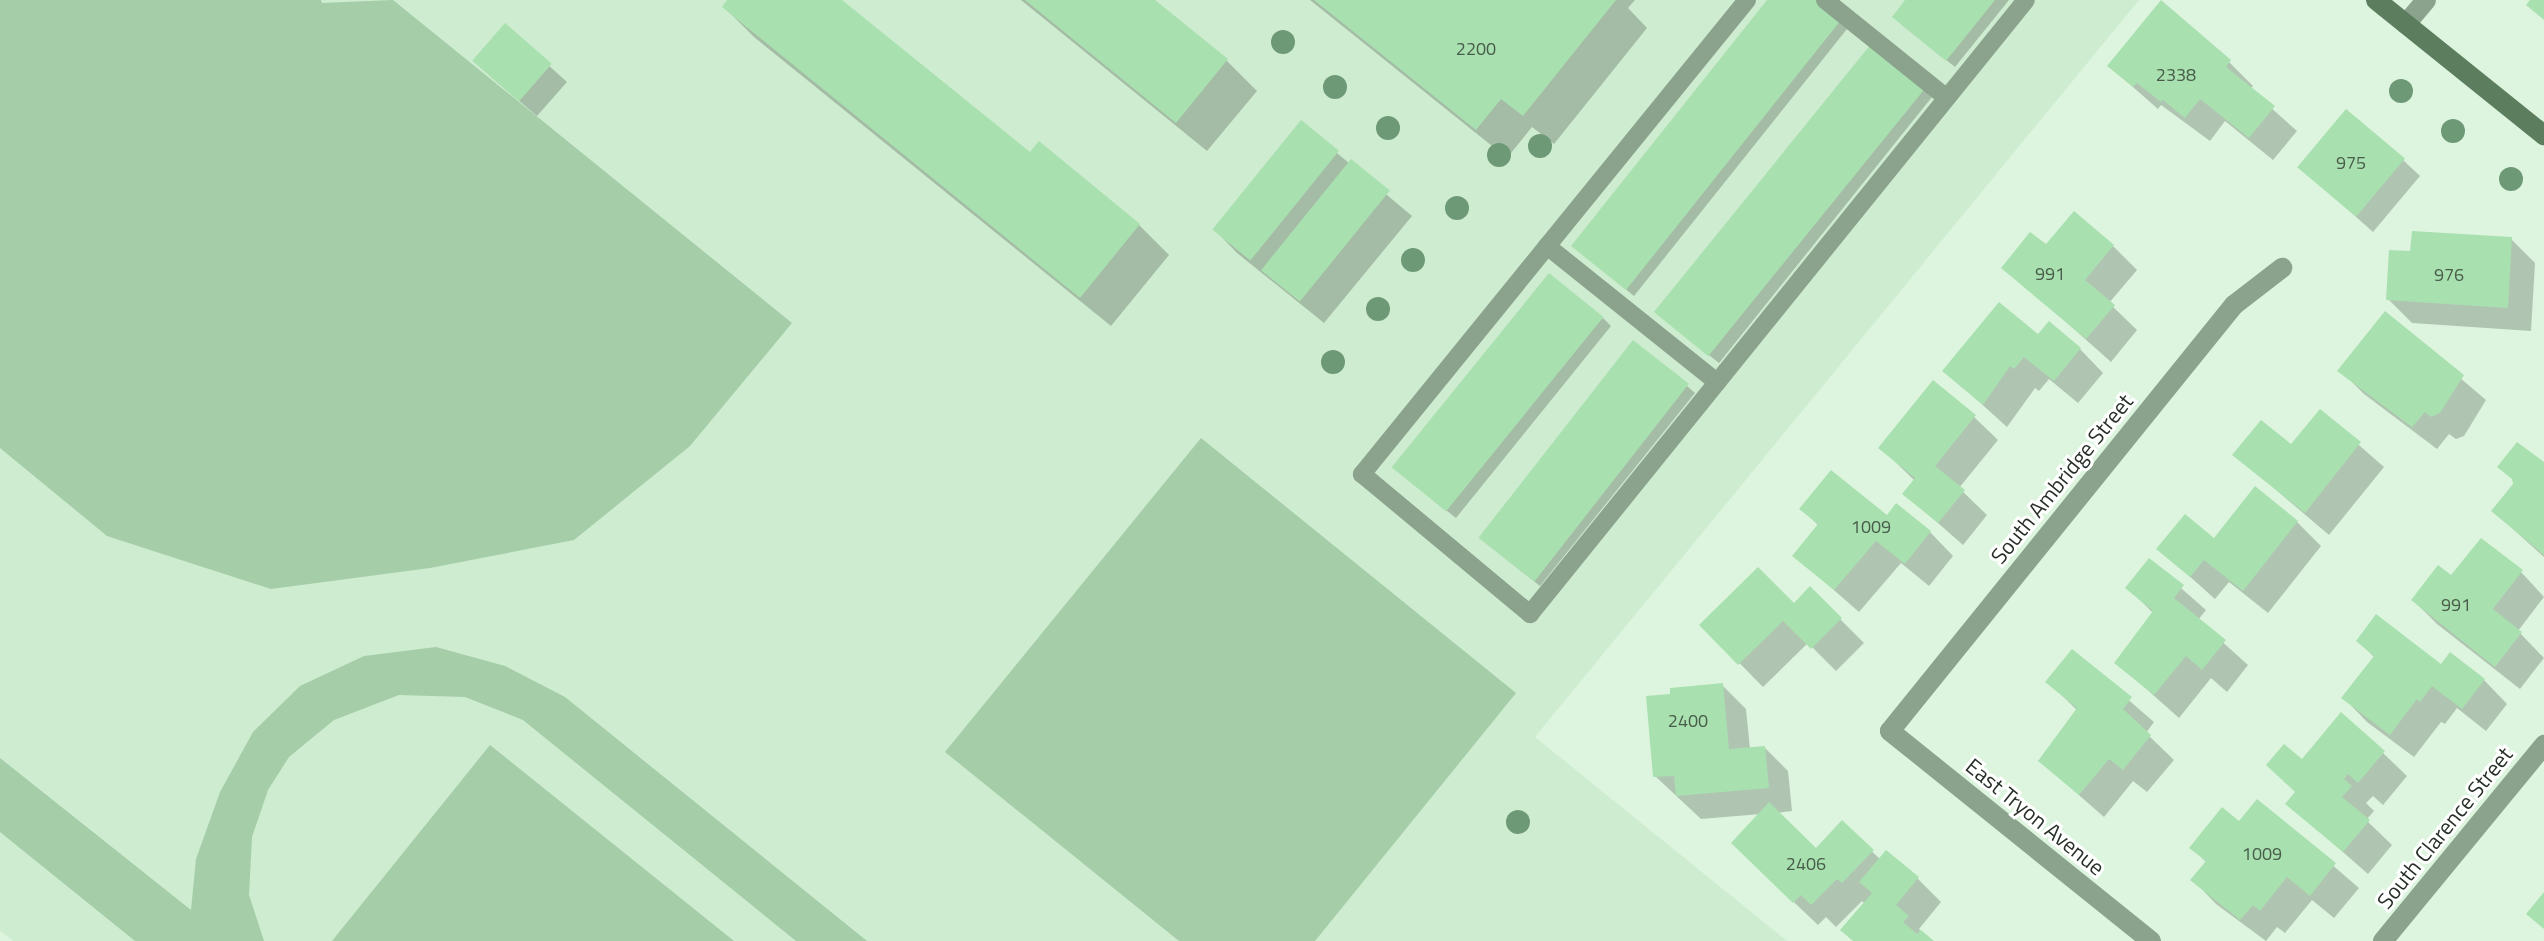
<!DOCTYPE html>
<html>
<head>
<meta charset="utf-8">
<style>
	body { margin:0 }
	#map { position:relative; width:2544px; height:941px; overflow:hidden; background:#ddf5df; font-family:"Titillium Web",sans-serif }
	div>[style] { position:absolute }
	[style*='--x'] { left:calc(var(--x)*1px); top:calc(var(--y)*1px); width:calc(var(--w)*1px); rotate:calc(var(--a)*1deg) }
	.built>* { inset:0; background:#ceecd0 }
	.green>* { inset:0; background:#a4cda8 }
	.shadow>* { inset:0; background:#0003 }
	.building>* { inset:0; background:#a9e0af; transform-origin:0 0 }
	.lane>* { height:18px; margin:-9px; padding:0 9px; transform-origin:9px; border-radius:9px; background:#8ba28d }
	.street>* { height:20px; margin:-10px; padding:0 10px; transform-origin:10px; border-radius:10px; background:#8ba28d }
	.secondary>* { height:20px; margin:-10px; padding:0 10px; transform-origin:10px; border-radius:10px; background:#5c7e5f }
	.trees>* { width:24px; height:24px; margin:-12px; border-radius:50%; background:#6e9976 }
	span { translate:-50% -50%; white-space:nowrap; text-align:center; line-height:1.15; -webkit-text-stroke:6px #fff; paint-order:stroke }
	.number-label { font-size:18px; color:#485c4a }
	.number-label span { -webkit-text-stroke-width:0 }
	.street-label { font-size:22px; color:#273028 }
</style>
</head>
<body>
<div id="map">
	<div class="built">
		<i style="clip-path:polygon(0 0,2139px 0,1535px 737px,1787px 941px,13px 941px,0 931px)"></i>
	</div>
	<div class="green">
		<i style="clip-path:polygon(0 0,321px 0,322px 3px,393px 0,792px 323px,690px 446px,574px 540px,430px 568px,271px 589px,107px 536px,0 448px)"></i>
		<i style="clip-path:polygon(1201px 438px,1516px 693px,1315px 941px,1179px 941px,945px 752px)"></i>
		<i style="clip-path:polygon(436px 647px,505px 666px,565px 697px,867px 941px,796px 941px,523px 720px,465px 697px,399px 695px,334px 720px,289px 757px,268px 790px,252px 837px,249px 895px,264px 941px,135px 941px,0 832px,0 758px,191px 910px,196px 859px,220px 792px,253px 732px,300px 686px,364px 656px)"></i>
		<i style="clip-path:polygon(490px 745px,734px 941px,332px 941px)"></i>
	</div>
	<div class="shadow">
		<i style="clip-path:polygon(730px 0,839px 0,1031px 155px,1139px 225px,1169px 255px,1111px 326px,754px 37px,724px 7px)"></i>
		<i style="clip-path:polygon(1021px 0,1152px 0,1227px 61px,1257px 91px,1207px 151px)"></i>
		<i style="clip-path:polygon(1310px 0,1635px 0,1628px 8px,1647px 28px,1554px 144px,1532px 127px,1507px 158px)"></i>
		<i style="clip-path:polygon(1770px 0,1813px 0,1847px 29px,1634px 296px,1581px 253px)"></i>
		<i style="clip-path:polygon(1908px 0,2009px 0,1955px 67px,1902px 25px)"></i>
		<i style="clip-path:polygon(505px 26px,567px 82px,537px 116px,491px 77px)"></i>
		<i style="clip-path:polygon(1871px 47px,1932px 97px,1719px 363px,1666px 321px)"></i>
		<i style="clip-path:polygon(2229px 62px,2253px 86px,2250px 89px,2297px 131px,2273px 160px,2225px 121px,2210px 141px,2161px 105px,2158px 109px,2109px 66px)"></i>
		<i style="clip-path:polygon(1337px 153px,1412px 216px,1324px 323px,1237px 253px,1214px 229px)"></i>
		<i style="clip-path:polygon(2403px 160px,2420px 176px,2373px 232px,2300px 167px)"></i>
		<i style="clip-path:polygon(2511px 239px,2535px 263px,2531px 331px,2412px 323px,2388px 299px)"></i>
		<i style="clip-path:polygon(2113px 246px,2137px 270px,2109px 303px,2137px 330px,2111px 362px,2004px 267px,2046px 247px)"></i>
		<i style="clip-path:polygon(2385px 314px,2486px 400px,2464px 436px,2456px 439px,2449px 434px,2437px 449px,2364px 394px,2340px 370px)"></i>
		<i style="clip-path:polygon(1603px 318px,1611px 326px,1456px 518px,1403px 476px)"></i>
		<i style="clip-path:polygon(2039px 336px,2080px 349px,2103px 373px,2078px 403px,2049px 379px,2039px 391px,2035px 388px,2007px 427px,1945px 371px)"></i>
		<i style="clip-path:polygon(1687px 386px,1695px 393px,1540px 586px,1487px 544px)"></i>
		<i style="clip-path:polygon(2320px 411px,2384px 467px,2329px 535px,2235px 455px,2291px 447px)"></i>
		<i style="clip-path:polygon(1974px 417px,1998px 440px,1959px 488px,1987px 515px,1963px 545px,1905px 494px,1915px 481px,1881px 448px)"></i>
		<i style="clip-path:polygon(2544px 466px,2544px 557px,2493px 511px)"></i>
		<i style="clip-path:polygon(1802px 509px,1888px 518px,1930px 532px,1953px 556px,1929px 586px,1901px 563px,1859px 612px,1795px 556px,1819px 526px)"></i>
		<i style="clip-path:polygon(2297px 522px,2321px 546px,2268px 613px,2229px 582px,2215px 599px,2159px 549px)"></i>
		<i style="clip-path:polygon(2150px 561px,2206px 610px,2198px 620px,2248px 665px,2227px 692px,2211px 678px,2179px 718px,2116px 662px,2153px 613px,2128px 588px)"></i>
		<i style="clip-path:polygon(2521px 572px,2544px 597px,2518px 631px,2544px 658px,2520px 689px,2437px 624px,2413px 600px,2452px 578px)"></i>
		<i style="clip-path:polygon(1810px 589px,1864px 643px,1836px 671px,1808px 643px,1763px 687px,1702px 625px,1794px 605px)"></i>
		<i style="clip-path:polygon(2358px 641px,2484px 680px,2507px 704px,2486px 731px,2457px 708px,2445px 724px,2441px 722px,2414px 757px,2367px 722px,2344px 698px,2375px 658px)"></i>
		<i style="clip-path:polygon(2073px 652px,2154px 722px,2146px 733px,2174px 760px,2147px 792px,2133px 781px,2104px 817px,2040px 761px,2077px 710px,2048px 682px)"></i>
		<i style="clip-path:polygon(1722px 685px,1746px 709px,1750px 749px,1765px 748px,1788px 771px,1792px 811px,1777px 813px,1816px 850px,1842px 823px,1881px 860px,1886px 853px,1918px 879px,1941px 902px,1919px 929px,1931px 941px,1854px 941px,1865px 904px,1862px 901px,1836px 927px,1826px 917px,1818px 925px,1757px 867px,1761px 814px,1701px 819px,1655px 776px,1672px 696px)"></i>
		<i style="clip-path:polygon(2383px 753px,2407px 776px,2383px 805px,2373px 796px,2366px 803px,2374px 811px,2366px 820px,2392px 845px,2368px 874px,2288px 804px,2297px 793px,2302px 762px)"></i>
		<i style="clip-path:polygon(2258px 801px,2359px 888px,2334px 918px,2312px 900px,2285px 933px,2277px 927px,2266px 941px,2216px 904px,2193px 880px,2207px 863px,2192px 848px,2240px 823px)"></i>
	</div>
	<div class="building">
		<i style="clip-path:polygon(727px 0,842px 0,1030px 152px,1039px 141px,1140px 224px,1080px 298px,722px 7px)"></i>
		<i style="clip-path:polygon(1025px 0,1155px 0,1228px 59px,1176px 123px)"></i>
		<i style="clip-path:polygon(1314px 0,1616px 0,1523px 116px,1501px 99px,1476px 130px)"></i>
		<i style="clip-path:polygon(1767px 0,1816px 0,1841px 20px,1626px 290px,1571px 246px)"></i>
		<i style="clip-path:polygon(1905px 0,1995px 0,1946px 61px,1892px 17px)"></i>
		<i style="clip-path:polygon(2161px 0,2231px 60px,2226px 67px,2275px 106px,2249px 138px,2200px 99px,2185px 118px,2163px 100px,2161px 102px,2137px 83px,2133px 87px,2107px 66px)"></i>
		<i style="clip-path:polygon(2530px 0,2544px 0,2544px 20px,2526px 5px)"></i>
		<i style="left:505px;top:23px;width:62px;height:50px;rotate:41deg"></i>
		<i style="left:1871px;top:44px;width:70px;height:345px;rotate:39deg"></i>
		<i style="left:2346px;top:109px;width:77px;height:76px;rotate:40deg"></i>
		<i style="left:1301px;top:120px;width:49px;height:141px;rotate:39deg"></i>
		<i style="left:1351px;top:159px;width:50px;height:143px;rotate:39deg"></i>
		<i style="clip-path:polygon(2074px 211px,2114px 245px,2085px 280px,2115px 305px,2086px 339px,2001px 268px,2030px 232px,2046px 244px)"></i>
		<i style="clip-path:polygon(2412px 231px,2512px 237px,2508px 308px,2386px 300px,2389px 250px,2410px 251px)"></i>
		<i style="left:1549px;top:273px;width:70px;height:250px;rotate:39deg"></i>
		<i style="clip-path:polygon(1999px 302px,2038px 334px,2049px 321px,2081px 348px,2054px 381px,2024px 357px,2014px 369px,2010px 366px,1983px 405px,1942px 371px)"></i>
		<i style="clip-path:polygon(2385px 311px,2464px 375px,2440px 413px,2431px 417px,2425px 412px,2412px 427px,2337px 371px)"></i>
		<i style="left:1633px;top:340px;width:71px;height:251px;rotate:38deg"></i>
		<i style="clip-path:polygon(1933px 380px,1976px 415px,1935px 466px,1965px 490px,1938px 523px,1902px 494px,1915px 478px,1878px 448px)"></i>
		<i style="clip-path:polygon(2320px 409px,2361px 442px,2305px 513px,2232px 455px,2261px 420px,2291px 444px)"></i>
		<i style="clip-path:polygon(2517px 442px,2544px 462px,2544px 555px,2491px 511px,2513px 484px,2512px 479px,2497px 467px)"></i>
		<i style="clip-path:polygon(1831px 470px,1887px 515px,1896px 503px,1931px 531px,1905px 564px,1876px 541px,1834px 590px,1792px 556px,1818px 524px,1799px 509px)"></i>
		<i style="clip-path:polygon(2255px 486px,2298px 521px,2243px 591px,2204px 560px,2190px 577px,2156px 549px,2185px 514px,2214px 538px)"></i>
		<i style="clip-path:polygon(2481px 538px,2523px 570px,2493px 609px,2522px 632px,2495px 667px,2411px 600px,2438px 565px,2451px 575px)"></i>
		<i style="clip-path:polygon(2149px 558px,2184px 585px,2174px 598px,2226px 640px,2202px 670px,2186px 656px,2154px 695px,2114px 663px,2153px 611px,2125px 588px)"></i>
		<i style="clip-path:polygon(1758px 567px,1794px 603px,1810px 586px,1842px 618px,1811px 649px,1783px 621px,1738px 665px,1699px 625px)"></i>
		<i style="clip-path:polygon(2376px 614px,2441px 664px,2450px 652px,2485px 679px,2462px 709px,2432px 686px,2420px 702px,2417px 699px,2390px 735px,2341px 698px,2374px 656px,2356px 641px)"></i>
		<i style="clip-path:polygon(2072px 649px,2132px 697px,2123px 709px,2151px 735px,2123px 770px,2109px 759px,2079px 795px,2038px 761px,2077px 708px,2045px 682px)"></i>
		<i style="clip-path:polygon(1723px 683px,1729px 749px,1765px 746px,1769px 788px,1676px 796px,1674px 776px,1653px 777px,1646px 696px,1670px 694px,1670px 688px)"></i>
		<i style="clip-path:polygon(2341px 712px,2385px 751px,2358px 783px,2348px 774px,2344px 779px,2352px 786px,2342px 797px,2370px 820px,2343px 852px,2285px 804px,2295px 792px,2266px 765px,2284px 744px,2302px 759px)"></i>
		<i style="clip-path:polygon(2257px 799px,2336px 863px,2310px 896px,2287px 877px,2260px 911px,2253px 905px,2240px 920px,2190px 880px,2206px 861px,2189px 848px,2222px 807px,2239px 821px)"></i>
		<i style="clip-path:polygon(1769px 802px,1816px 848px,1842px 820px,1874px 850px,1842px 883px,1837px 879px,1811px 905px,1801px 895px,1793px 903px,1731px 843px)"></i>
		<i style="clip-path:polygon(1886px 850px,1919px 877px,1896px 905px,1909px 916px,1903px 922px,1917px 934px,1921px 930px,1934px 941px,1853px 941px,1840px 930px,1872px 893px,1859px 882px)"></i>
		<i style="clip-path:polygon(2544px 892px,2544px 929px,2526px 914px)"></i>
	</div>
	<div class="lane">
		<i style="--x:1747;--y:0;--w:611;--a:129.08"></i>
		<i style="--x:1362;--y:474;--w:219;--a:39.8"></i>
		<i style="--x:1530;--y:614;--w:789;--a:-51.07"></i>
		<i style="--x:1825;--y:0;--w:156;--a:38.8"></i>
		<i style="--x:1547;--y:246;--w:218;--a:38.7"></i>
	</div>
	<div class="street">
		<i style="--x:2406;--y:24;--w:31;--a:-50"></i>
		<i style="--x:2151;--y:941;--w:335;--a:-141.2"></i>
		<i style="--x:1890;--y:731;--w:548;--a:-51.08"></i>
		<i style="--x:2234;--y:305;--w:61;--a:-37.6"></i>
		<i style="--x:2383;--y:941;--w:254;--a:-50.6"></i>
	</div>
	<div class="secondary">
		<i style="--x:2376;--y:0;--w:216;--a:38.8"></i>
	</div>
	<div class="trees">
		<i style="left:1283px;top:42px"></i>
		<i style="left:1335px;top:87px"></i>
		<i style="left:2401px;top:91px"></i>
		<i style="left:1388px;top:128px"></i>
		<i style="left:2453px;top:131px"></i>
		<i style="left:1540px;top:146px"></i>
		<i style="left:1499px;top:155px"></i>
		<i style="left:2511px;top:179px"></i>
		<i style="left:1457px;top:208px"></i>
		<i style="left:1413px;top:260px"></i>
		<i style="left:1378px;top:309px"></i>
		<i style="left:1333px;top:362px"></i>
		<i style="left:1518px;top:822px"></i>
	</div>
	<div class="number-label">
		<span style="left:1476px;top:49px">2200</span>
		<span style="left:2176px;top:75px">2338</span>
		<span style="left:2351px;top:163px">975</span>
		<span style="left:2050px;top:274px">991</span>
		<span style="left:2449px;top:275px">976</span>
		<span style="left:1871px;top:527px">1009</span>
		<span style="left:2456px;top:605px">991</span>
		<span style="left:1688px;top:721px">2400</span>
		<span style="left:2262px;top:854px">1009</span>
		<span style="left:1806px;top:864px">2406</span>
	</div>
	<div class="street-label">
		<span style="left:2062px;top:479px;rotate:-51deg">South Ambridge Street</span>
		<span style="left:2035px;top:817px;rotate:39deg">East Tryon Avenue</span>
		<span style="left:2445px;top:828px;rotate:-51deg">South Clarence Street</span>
	</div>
</div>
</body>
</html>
